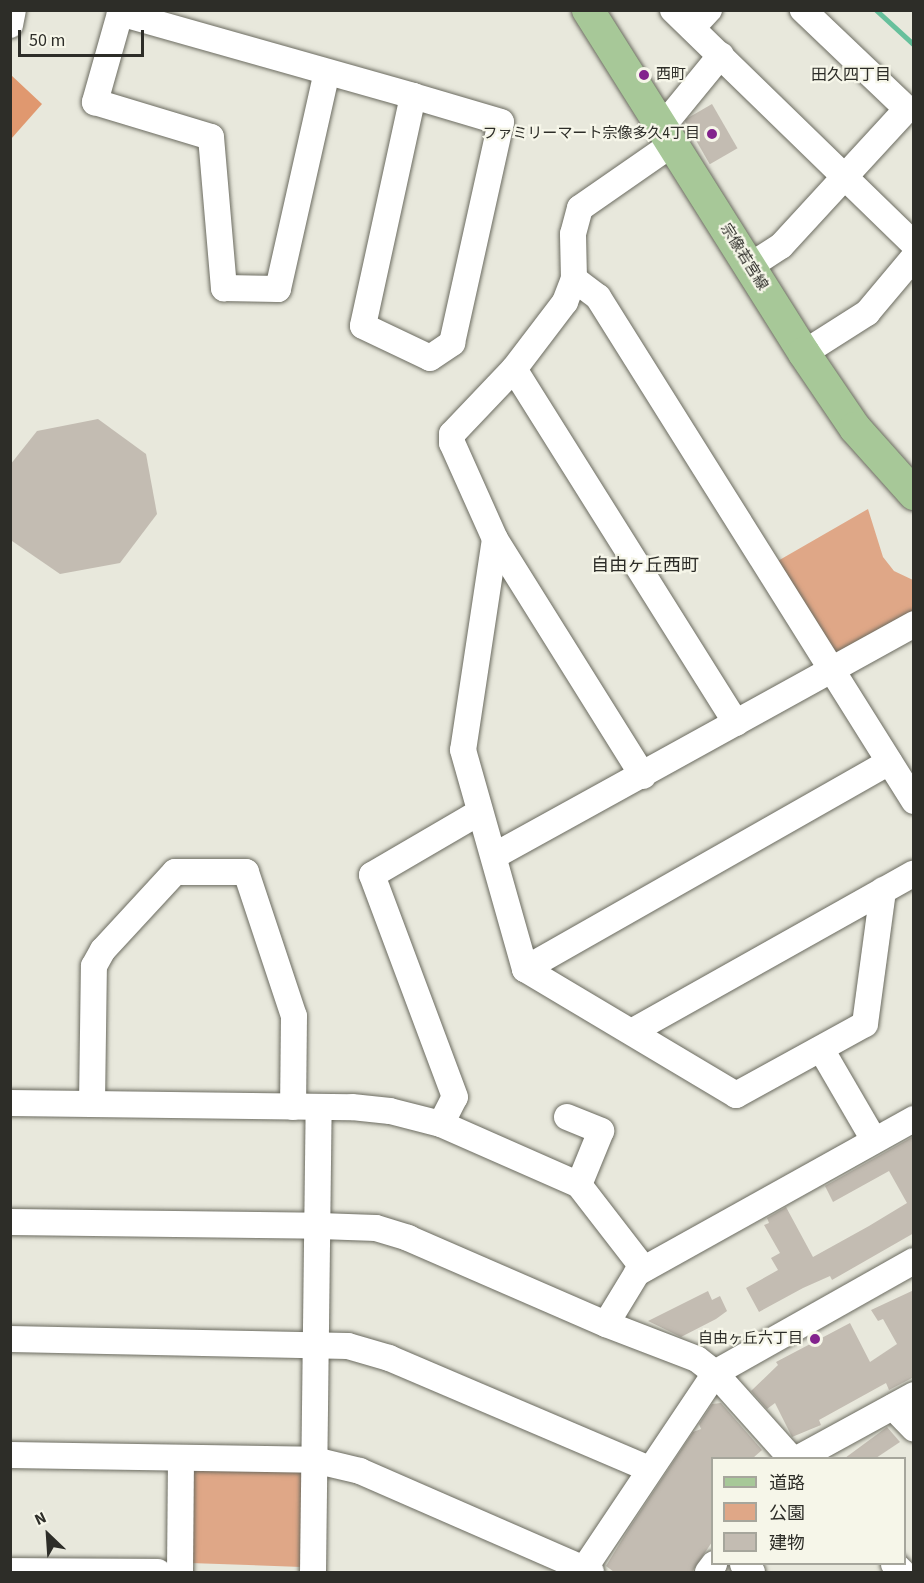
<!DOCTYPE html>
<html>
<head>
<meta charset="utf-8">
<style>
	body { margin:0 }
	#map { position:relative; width:924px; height:1583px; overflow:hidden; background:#e8e8dc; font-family:"Source Sans 3","Noto Sans JP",sans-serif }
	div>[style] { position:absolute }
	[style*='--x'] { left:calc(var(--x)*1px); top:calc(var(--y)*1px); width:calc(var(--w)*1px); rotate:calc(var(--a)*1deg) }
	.green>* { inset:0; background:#dfa787; transform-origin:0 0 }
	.forest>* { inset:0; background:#e0986f }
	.stream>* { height:5px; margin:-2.5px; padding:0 2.5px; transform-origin:2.5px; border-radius:2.5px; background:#67c09c }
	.building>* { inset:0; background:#c3bcb2; transform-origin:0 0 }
	.roads { filter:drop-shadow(0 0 2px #6b6b60) drop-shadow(0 0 2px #6b6b60) }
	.minor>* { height:26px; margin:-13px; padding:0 13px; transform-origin:13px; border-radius:13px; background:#fff }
	.major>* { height:32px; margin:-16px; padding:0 16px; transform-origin:16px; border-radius:16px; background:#a7c898 }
	.dots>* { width:16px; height:16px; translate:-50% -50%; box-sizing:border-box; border:3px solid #f6f6e9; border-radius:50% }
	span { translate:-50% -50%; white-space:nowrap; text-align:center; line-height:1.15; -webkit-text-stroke:4.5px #f6f6e9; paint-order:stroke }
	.poi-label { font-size:15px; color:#2d2d28 }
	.left { translate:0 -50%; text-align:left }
	.right { translate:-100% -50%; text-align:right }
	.street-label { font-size:15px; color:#2d2d28 }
	.neighbourhood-label { font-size:16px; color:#2d2d28 }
	.quarter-label { font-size:18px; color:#2d2d28 }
	.frame { position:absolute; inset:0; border:12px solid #2d2d28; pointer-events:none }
	.legend { position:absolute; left:711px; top:1457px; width:195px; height:108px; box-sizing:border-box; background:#f6f6e9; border:2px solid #a6a69c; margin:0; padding:8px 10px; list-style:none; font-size:18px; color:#2d2d28 }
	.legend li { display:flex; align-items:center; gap:12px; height:30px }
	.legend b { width:30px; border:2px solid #a6a69c }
	.north { position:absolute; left:18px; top:1505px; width:60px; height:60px; -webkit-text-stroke:4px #f6f6e9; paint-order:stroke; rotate:335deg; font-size:16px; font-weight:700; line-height:24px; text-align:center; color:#2d2d28 }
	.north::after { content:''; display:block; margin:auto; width:21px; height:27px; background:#2d2d28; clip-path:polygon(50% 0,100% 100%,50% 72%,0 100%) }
	.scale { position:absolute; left:18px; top:30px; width:126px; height:27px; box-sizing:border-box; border:3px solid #2d2d28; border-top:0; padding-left:8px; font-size:18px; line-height:21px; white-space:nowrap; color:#2d2d28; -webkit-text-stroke:4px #f6f6e9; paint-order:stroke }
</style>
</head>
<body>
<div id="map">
	<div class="green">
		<i style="clip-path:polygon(868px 509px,883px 557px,894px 571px,913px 580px,913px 616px,837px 658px,776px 562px)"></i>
		<i style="left:305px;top:1467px;width:100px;height:119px;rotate:92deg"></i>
	</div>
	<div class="forest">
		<i style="clip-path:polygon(11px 75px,42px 104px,11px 139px)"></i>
	</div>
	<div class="stream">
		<i style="--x:876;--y:10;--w:52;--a:42.6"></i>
	</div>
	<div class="building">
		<i style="left:712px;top:104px;width:51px;height:32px;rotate:60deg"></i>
		<i style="clip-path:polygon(98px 419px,146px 454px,157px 514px,120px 563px,60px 574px,12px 541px,10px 465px,37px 431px)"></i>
		<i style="clip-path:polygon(914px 1136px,914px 1233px,832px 1280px,830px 1276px,803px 1288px,759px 1312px,746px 1288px,778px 1270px,771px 1258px,780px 1253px,764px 1225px,769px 1223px,767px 1218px,786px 1207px,813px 1257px,869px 1226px,907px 1203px,889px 1171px,833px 1202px,825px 1186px)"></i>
		<i style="clip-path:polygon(914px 1290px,914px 1377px,889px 1390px,886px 1383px,819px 1420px,821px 1425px,792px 1437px,775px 1403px,767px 1409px,751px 1391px,778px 1365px,776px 1362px,850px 1323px,870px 1362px,897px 1344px,883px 1319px,878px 1321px,871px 1310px)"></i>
		<i style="clip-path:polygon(708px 1291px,712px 1300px,720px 1296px,727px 1311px,716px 1319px,681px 1337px,648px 1321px)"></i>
		<i style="clip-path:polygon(721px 1403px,762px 1450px,753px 1458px,712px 1458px,712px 1542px,692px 1572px,614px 1572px,606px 1566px,628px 1530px,693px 1432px,701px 1429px,699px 1424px,712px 1404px)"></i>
		<i style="clip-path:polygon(887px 1427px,900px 1442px,876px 1458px,845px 1458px)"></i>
	</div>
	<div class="roads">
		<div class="minor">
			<i style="--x:121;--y:10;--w:96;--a:105.8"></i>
			<i style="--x:95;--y:102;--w:121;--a:16.8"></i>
			<i style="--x:211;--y:137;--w:152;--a:85.1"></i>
			<i style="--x:224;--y:288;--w:54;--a:1.1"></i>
			<i style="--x:278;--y:289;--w:222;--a:-77.3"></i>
			<i style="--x:673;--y:10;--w:336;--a:44.2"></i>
			<i style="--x:120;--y:13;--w:305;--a:15.8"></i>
			<i style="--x:413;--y:96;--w:235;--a:102.3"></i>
			<i style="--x:363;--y:326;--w:74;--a:25.5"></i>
			<i style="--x:430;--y:358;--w:27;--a:-34"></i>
			<i style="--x:452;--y:343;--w:226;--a:-77.5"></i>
			<i style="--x:501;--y:122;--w:92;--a:-163.5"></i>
			<i style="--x:10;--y:25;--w:15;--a:-79"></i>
			<i style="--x:692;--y:28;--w:25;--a:-47"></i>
			<i style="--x:662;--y:127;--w:93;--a:-50.7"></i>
			<i style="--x:750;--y:266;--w:37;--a:-33"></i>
			<i style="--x:781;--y:246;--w:186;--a:-47.4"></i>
			<i style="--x:907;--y:109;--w:144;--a:-136.4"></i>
			<i style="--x:574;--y:279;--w:30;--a:37"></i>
			<i style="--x:598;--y:297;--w:595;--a:57.91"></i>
			<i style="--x:804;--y:353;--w:75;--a:-32.4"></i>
			<i style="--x:867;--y:313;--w:73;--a:-50"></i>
			<i style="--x:514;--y:369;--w:418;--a:57.9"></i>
			<i style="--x:495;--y:539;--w:213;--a:98.6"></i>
			<i style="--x:463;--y:750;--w:228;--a:74.2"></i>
			<i style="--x:525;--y:969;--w:246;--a:30.8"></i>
			<i style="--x:736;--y:1095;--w:147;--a:-28.8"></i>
			<i style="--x:865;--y:1024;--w:135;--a:-82.3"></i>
			<i style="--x:643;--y:776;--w:279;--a:-122"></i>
			<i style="--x:495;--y:539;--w:105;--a:-114.1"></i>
			<i style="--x:452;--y:443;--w:9;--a:-90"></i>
			<i style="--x:452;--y:434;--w:90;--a:-46.4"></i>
			<i style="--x:514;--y:369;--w:84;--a:-52.7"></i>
			<i style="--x:565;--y:302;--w:25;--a:-69"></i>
			<i style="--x:574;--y:279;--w:45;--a:-91.3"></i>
			<i style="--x:573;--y:234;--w:27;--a:-75"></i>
			<i style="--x:580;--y:208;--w:112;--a:-34.8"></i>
			<i style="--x:494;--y:856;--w:480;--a:-28.9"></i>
			<i style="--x:525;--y:969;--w:419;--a:-29.6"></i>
			<i style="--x:633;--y:1031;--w:322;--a:-29.3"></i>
			<i style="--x:821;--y:1049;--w:105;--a:59.8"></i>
			<i style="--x:10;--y:1103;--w:342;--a:0.7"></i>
			<i style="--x:352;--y:1107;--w:38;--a:6"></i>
			<i style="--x:390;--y:1111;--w:53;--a:14.3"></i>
			<i style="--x:441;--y:1124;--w:151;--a:23.8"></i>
			<i style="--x:579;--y:1185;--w:106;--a:52.3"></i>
			<i style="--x:92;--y:1104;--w:138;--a:-89.2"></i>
			<i style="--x:94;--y:966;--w:18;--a:-61"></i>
			<i style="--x:103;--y:950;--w:106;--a:-47.3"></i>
			<i style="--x:175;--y:872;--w:71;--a:0"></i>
			<i style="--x:246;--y:872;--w:152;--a:71.6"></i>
			<i style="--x:294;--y:1016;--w:91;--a:90.6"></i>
			<i style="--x:567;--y:1117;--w:37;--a:22"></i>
			<i style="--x:601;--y:1131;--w:58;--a:112.2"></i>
			<i style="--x:441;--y:1124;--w:30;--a:-63"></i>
			<i style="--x:455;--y:1097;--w:237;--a:-110.5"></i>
			<i style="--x:372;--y:875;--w:125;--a:-30.3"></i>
			<i style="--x:10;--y:1222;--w:310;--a:0.7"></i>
			<i style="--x:320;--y:1226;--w:56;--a:2"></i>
			<i style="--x:376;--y:1228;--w:34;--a:17"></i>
			<i style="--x:408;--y:1238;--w:216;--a:23.5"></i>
			<i style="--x:606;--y:1324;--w:97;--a:21"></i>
			<i style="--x:697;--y:1359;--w:23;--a:38"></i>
			<i style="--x:715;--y:1373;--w:114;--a:48.2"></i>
			<i style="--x:606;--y:1324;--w:60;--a:-58.7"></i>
			<i style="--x:637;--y:1273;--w:317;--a:-29.1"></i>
			<i style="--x:10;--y:1339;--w:338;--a:1.2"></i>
			<i style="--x:348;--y:1346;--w:43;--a:16.3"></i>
			<i style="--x:389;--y:1358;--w:283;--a:23.1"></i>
			<i style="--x:893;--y:1407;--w:30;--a:46"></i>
			<i style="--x:10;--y:1455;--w:304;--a:0.9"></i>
			<i style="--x:314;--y:1460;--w:47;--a:13.4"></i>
			<i style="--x:360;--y:1471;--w:252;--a:23.6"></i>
			<i style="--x:799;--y:1458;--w:131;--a:-28.7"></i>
			<i style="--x:743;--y:1564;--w:12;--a:42"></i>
			<i style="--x:894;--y:1564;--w:11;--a:45"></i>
			<i style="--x:10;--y:1571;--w:148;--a:0.4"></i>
			<i style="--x:180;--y:1572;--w:114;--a:-89.5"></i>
			<i style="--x:313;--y:1572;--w:465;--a:-89.3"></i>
			<i style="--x:582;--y:1572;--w:239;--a:-56.2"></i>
			<i style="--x:715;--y:1373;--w:228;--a:-29.4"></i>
			<i style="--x:708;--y:1572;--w:10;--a:-53"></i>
		</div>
		<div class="major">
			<i style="--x:588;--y:10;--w:405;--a:57.8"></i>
			<i style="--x:804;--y:353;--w:91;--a:55.8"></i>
			<i style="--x:855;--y:428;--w:89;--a:48.2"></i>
		</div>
	</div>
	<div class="dots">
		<i style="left:644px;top:75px;background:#83238d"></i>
		<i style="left:712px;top:134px;background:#83238d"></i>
		<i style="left:815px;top:1339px;background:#83238d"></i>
	</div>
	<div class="poi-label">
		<span class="left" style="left:656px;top:75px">西町</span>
		<span class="right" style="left:700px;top:134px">ファミリーマート宗像多久4丁目</span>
		<span class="right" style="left:803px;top:1339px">自由ヶ丘六丁目</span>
	</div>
	<div class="street-label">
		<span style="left:744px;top:257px;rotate:58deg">宗像若宮線</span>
	</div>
	<div class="neighbourhood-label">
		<span style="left:851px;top:75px">田久四丁目</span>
	</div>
	<div class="quarter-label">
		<span style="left:645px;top:566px">自由ヶ丘西町</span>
	</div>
	<div class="frame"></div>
	<ul class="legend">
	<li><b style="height:8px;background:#a7c898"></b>道路</li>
	<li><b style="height:16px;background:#dfa787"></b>公園</li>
	<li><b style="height:16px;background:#c3bcb2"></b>建物</li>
	</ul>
	<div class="north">N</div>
	<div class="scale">50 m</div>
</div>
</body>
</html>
